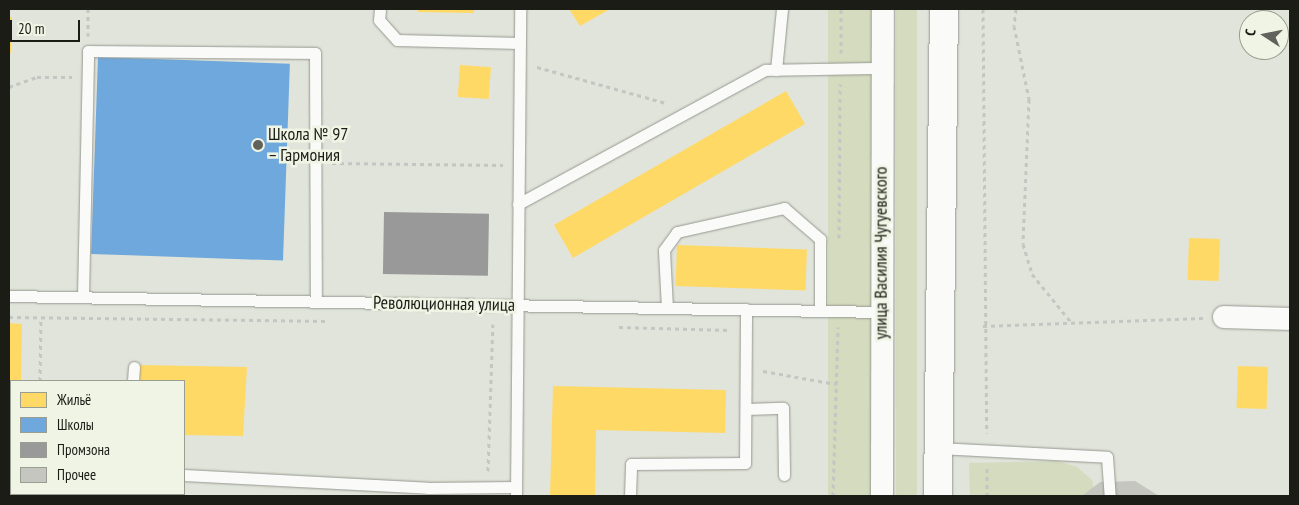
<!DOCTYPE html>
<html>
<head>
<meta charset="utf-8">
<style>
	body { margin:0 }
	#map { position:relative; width:1299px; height:505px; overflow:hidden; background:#e1e4da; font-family:"PT Sans Narrow",sans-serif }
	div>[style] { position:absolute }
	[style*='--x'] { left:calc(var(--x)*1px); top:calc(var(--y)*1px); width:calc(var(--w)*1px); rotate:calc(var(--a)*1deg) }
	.green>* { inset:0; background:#d4dbbe; transform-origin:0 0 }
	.homes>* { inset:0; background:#ffd966; transform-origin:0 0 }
	.schools>* { inset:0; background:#6fa8dc; transform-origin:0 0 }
	.industry>* { inset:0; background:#999; transform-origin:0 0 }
	.building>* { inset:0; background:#c4c6bf }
	.path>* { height:3px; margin-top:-1.5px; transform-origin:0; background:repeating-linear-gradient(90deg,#c4c6c3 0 4px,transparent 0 8px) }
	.roads { filter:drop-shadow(0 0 1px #969891) drop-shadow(0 0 1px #969891) }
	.service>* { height:11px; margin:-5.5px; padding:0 5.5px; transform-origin:5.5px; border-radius:5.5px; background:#fafbf9 }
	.minor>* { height:22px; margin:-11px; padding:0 11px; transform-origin:11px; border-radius:11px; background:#fafbf9 }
	.primary>* { height:28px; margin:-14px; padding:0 14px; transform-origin:14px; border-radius:14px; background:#fafbf9 }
	.dots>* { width:14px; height:14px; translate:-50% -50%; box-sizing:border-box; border:2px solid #eff4e4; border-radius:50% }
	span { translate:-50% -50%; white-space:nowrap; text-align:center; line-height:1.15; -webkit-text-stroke:5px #eff4e4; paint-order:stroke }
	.poi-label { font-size:18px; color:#1b1c16 }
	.left { translate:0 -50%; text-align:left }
	.street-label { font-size:18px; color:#1b1c16 }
	.frame { position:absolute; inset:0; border:10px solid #1b1c16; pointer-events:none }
	.legend { position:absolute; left:10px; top:380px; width:175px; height:115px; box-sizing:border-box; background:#eff4e4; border:1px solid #9a9e92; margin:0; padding:6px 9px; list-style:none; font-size:15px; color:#1b1c16 }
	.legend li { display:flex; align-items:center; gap:10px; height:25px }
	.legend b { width:25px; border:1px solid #9a9e92 }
	.north { position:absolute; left:1239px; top:10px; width:50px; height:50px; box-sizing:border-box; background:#eff4e4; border:1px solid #9a9e92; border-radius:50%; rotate:281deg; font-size:14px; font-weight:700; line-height:20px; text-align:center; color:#1b1c16 }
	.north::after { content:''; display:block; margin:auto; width:18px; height:22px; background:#60625b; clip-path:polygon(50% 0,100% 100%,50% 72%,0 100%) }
	.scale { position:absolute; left:10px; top:20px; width:70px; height:22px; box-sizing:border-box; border:2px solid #1b1c16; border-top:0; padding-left:6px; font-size:15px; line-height:18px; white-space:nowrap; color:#1b1c16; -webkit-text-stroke:4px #eff4e4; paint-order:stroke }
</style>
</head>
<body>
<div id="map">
	<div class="green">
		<i style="left:828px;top:9px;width:45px;height:487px"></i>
		<i style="left:896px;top:9px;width:21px;height:487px"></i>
		<i style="clip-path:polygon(1057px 461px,1077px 467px,1092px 480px,1095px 496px,970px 496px,969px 463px)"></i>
	</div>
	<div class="homes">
		<i style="clip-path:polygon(418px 9px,474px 9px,474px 13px,418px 12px)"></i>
		<i style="clip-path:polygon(569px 9px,610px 9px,580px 26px)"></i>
		<i style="clip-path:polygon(9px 17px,12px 17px,11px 53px,9px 53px)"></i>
		<i style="left:460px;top:65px;width:31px;height:32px;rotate:4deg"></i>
		<i style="left:786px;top:91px;width:38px;height:268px;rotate:60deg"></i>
		<i style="left:1189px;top:238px;width:31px;height:42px;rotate:2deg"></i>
		<i style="left:677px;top:245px;width:130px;height:41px;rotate:2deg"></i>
		<i style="clip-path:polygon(9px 323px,22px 324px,21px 381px,11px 381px,11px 494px,18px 496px,9px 496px)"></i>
		<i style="clip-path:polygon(140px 365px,247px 367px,243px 436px,184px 435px,184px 381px,139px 381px)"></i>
		<i style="left:1238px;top:366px;width:30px;height:42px;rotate:2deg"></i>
		<i style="clip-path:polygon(553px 386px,726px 390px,725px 433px,596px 430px,595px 496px,550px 496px)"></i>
	</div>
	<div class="schools">
		<i style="left:98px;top:57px;width:192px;height:197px;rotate:2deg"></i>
	</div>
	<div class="industry">
		<i style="left:384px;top:212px;width:105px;height:62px;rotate:1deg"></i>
	</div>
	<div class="building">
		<i style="clip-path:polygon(1135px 481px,1159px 496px,1082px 496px,1100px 482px)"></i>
	</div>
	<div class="path">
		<i style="--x:983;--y:9;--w:424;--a:89.5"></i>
		<i style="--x:1016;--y:9;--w:17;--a:97"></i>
		<i style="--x:1014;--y:26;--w:75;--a:78.4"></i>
		<i style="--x:1029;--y:99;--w:145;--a:92.4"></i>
		<i style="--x:1023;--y:244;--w:31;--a:73"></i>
		<i style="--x:1032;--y:274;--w:62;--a:50.9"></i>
		<i style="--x:88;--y:36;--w:27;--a:-90"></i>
		<i style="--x:841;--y:53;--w:44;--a:-90"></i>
		<i style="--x:537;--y:67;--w:134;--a:15.6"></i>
		<i style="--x:9;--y:87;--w:30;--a:-20"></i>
		<i style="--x:37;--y:77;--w:35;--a:0"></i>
		<i style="--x:332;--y:163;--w:171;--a:0.7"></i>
		<i style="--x:839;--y:238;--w:154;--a:-89.6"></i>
		<i style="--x:9;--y:317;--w:319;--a:0.7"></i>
		<i style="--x:983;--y:326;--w:220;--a:-2.1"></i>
		<i style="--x:619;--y:327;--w:111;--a:1.5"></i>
		<i style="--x:763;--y:371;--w:74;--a:10.1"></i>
		<i style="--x:40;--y:381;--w:64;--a:-89.1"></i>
		<i style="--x:488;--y:471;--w:147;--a:-88.1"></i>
		<i style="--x:38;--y:496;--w:2;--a:-90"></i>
		<i style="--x:833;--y:496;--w:169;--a:-88.3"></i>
		<i style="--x:987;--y:496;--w:29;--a:-90"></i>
	</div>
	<div class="roads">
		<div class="service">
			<i style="--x:380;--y:9;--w:11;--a:95"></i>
			<i style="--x:379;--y:20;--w:27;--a:48"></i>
			<i style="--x:397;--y:40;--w:123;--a:1.4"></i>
			<i style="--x:776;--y:70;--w:61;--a:-84.4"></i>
			<i style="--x:518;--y:204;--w:281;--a:-28.5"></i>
			<i style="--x:765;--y:70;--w:118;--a:-1"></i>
			<i style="--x:9;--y:296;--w:870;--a:1.05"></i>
			<i style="--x:83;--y:297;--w:246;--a:-88.8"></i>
			<i style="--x:88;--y:51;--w:227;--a:0.5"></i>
			<i style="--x:315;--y:53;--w:249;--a:89.8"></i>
			<i style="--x:667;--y:308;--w:58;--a:-93"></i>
			<i style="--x:664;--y:250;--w:22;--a:-54"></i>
			<i style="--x:677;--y:232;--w:110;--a:-12.6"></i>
			<i style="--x:784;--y:208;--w:48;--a:40.7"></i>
			<i style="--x:820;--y:239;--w:72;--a:90"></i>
			<i style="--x:133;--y:381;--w:14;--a:-86"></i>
			<i style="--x:746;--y:409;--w:37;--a:-2"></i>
			<i style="--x:783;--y:408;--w:67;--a:89.1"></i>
			<i style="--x:938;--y:448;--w:169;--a:3"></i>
			<i style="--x:1107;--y:457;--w:39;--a:86"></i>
			<i style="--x:184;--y:475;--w:244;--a:3"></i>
			<i style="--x:428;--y:488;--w:88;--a:-0.7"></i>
			<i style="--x:158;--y:496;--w:2;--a:-90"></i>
			<i style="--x:516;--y:496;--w:487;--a:-89.5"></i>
			<i style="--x:630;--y:496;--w:32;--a:-88"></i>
			<i style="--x:631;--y:464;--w:114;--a:-0.5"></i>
			<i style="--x:745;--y:463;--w:154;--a:-89.6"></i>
		</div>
		<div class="minor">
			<i style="--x:1224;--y:317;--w:66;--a:1.7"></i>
			<i style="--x:882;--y:496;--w:487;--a:-89.9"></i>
		</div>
		<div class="primary">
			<i style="--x:938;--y:496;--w:487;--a:-89.3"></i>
		</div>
	</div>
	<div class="dots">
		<i style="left:258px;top:145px;background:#60625b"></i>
	</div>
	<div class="poi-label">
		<span class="left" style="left:268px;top:145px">Школа № 97<br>– Гармония</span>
	</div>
	<div class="street-label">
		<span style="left:881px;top:253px;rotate:-90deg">улица Василия Чугуевского</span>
		<span style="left:444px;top:304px;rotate:1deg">Революционная улица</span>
	</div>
	<div class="frame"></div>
	<ul class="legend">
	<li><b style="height:14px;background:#ffd966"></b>Жильё</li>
	<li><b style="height:14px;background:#6fa8dc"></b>Школы</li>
	<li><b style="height:14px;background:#999"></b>Промзона</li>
	<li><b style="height:14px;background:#c4c6bf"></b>Прочее</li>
	</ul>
	<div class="north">С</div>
	<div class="scale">20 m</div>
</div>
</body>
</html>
